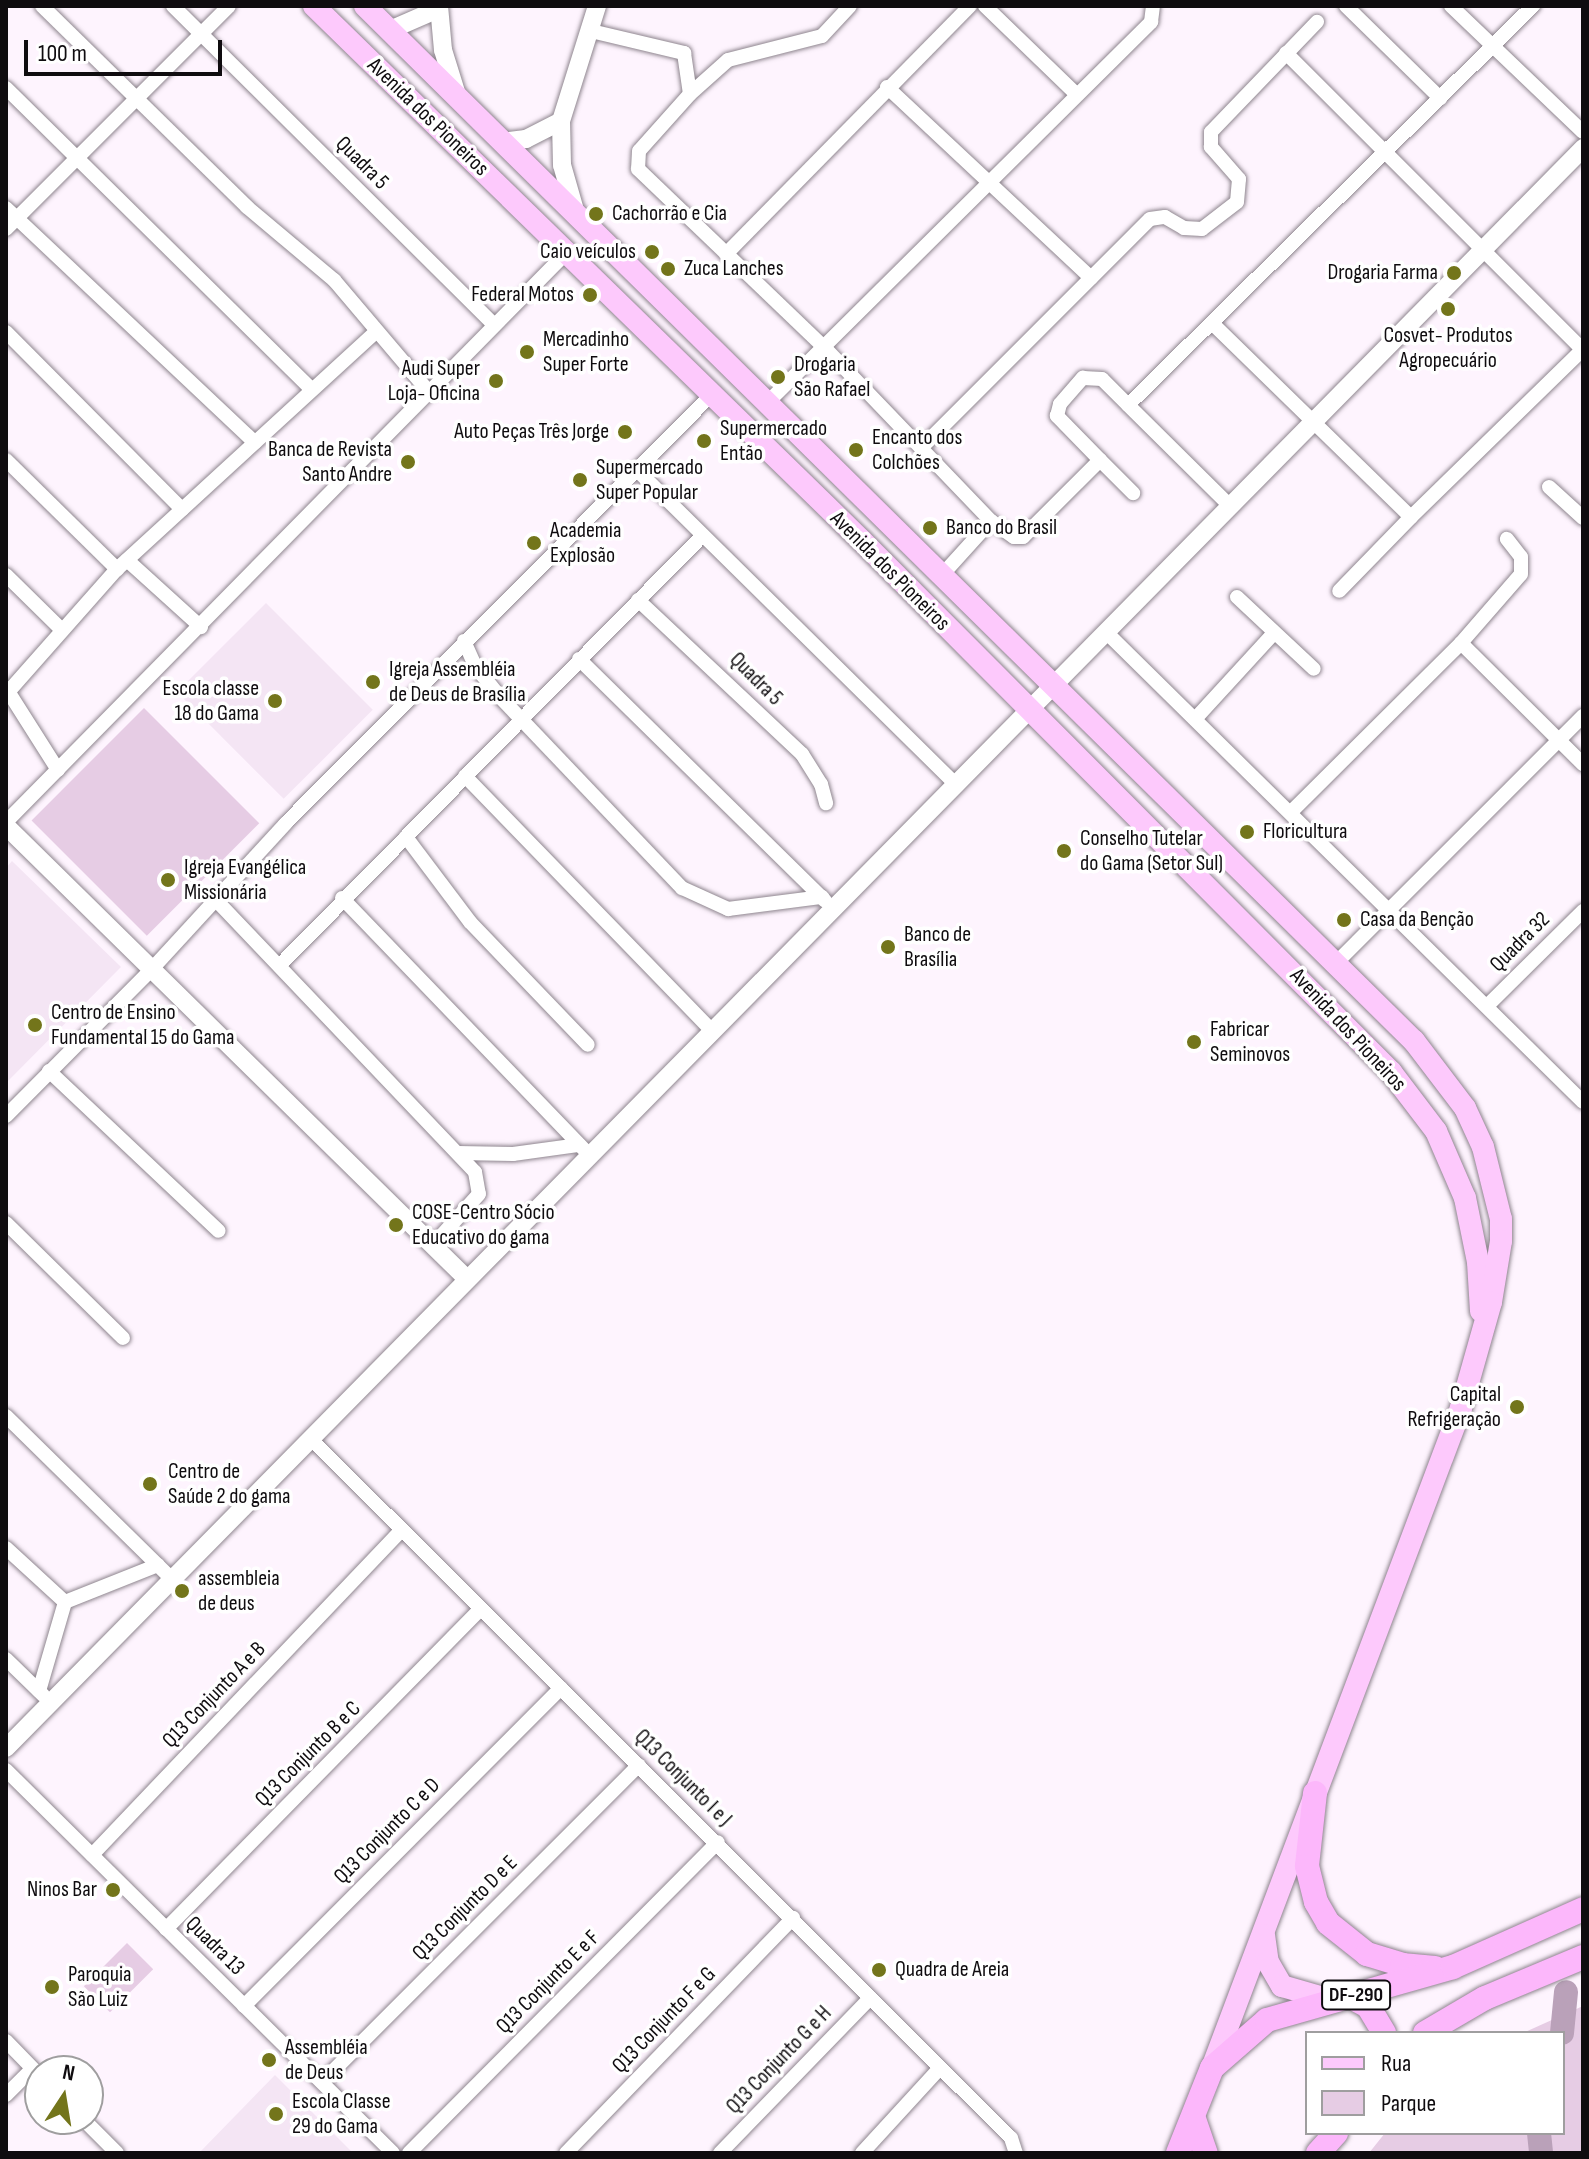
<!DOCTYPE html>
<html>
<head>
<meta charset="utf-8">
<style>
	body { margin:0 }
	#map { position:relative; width:1589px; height:2159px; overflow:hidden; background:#fef4fe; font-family:"Sofia Sans Condensed",sans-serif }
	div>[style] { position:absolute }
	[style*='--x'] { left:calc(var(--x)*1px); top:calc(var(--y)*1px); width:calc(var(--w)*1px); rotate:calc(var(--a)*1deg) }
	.built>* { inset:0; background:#f4e5f4; transform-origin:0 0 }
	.green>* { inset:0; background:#e6cce4; transform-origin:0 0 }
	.river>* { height:24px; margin:-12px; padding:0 12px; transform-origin:12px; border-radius:12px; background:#baa1b9 }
	.roads { filter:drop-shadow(0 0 2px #8e858e) drop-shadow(0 0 2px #8e858e) }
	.minor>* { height:14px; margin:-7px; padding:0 7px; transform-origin:7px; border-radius:7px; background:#fff }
	.tertiary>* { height:18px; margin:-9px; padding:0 9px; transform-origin:9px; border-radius:9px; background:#fff }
	.primary>* { height:22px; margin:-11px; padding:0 11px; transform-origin:11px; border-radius:11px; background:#fdc9fc }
	.trunk>* { height:24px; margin:-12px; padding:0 12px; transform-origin:12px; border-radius:12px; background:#fcb7fb }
	.dots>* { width:22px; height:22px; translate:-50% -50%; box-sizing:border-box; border:4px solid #fff; border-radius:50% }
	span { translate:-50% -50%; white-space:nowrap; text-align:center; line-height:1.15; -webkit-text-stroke:7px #fff; paint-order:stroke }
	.shield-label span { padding:2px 6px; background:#fff; border:2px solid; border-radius:6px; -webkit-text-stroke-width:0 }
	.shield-label { font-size:20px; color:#0f0c0f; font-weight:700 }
	.street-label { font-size:22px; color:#0f0c0f }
	.poi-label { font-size:22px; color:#0f0c0f }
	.left { translate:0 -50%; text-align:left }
	.right { translate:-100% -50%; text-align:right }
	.frame { position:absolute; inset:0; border:8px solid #0f0c0f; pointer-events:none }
	.legend { position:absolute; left:1305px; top:2031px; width:260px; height:104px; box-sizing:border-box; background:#fff; border:2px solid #9f9e9f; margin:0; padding:10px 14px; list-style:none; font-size:24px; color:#0f0c0f }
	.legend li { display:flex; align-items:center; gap:16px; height:40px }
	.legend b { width:40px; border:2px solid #9f9e9f }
	.north { position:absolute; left:24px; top:2055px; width:80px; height:80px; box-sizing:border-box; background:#fff; border:2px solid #9f9e9f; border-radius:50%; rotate:12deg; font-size:22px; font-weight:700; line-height:32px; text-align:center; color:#0f0c0f }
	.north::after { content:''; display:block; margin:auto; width:28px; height:36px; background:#73751b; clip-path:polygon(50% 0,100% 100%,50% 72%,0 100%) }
	.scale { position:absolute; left:24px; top:40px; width:198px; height:36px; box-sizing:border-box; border:4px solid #0f0c0f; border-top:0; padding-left:10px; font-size:24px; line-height:28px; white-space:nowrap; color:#0f0c0f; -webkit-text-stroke:6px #fff; paint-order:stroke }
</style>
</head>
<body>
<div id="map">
	<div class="built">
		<i style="left:266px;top:603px;width:151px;height:126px;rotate:45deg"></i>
		<i style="clip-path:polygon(12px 861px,121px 967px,6px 1083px,6px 868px)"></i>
		<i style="clip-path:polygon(275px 2075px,353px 2153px,199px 2153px)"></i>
	</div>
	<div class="green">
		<i style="left:144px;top:708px;width:163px;height:159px;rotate:45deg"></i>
		<i style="left:127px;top:1943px;width:37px;height:61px;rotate:45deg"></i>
		<i style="clip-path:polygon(1583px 2006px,1583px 2153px,1369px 2153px,1385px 2133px,1563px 2133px,1563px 2033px,1523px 2033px)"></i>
	</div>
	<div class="river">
		<i style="--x:1562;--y:2033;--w:41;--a:-84.4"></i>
		<i style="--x:1539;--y:2133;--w:20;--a:84"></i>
	</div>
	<div class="roads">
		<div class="minor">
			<i style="--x:42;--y:6;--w:287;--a:44.4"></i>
			<i style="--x:247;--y:207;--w:114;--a:40"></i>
			<i style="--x:334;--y:280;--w:148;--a:49.7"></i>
			<i style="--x:173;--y:6;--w:451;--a:44.8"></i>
			<i style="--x:985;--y:6;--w:127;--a:44"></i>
			<i style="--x:1346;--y:6;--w:132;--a:44.4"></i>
			<i style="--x:1451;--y:6;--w:182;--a:43.7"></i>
			<i style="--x:591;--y:31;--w:96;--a:13.3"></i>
			<i style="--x:684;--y:53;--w:41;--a:81.7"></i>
			<i style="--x:690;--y:94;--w:76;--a:131.8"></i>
			<i style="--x:639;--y:151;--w:18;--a:93"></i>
			<i style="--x:638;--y:169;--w:260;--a:43.8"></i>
			<i style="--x:826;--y:349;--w:238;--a:46.2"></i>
			<i style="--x:991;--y:521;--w:28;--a:35"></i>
			<i style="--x:1014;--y:537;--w:9;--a:0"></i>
			<i style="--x:1023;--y:537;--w:109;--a:-45"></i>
			<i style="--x:1100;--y:460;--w:47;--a:45"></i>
			<i style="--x:1286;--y:53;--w:420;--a:45"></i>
			<i style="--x:887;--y:87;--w:279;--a:43.1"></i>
			<i style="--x:1091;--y:278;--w:240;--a:135"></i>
			<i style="--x:6;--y:88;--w:429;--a:44.6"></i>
			<i style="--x:690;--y:94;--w:51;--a:-41.8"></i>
			<i style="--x:728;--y:60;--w:97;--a:-14.3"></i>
			<i style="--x:822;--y:36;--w:41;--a:-47"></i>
			<i style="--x:6;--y:208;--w:342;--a:43.3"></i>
			<i style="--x:6;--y:229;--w:315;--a:-45"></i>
			<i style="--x:726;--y:254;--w:348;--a:-45.5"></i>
			<i style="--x:1091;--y:278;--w:83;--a:-45"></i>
			<i style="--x:1150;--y:219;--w:15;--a:-8"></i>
			<i style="--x:1165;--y:217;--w:22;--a:30"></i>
			<i style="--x:1184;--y:228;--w:18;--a:3"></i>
			<i style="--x:1202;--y:229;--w:44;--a:-37.6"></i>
			<i style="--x:1237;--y:202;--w:23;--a:-85"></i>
			<i style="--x:1239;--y:179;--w:43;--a:-131.2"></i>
			<i style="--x:1211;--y:147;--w:15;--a:-90"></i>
			<i style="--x:1211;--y:132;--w:153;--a:-46.1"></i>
			<i style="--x:1214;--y:325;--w:275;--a:44.3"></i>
			<i style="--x:1411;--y:517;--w:103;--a:134.2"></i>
			<i style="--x:6;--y:332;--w:250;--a:45.2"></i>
			<i style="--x:768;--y:402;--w:540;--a:-44.77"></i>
			<i style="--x:1151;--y:22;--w:16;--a:-83"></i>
			<i style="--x:1128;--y:405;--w:145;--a:44.7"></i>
			<i style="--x:6;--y:460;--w:156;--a:44.5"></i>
			<i style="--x:1100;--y:460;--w:62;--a:-134.3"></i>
			<i style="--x:1057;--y:416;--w:12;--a:-76"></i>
			<i style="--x:1060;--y:404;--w:35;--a:-49"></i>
			<i style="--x:1083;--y:378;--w:19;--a:3"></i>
			<i style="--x:1102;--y:379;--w:37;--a:45"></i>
			<i style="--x:1128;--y:405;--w:569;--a:-44.57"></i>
			<i style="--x:638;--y:471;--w:447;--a:44.6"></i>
			<i style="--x:1549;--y:487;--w:46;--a:42.4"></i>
			<i style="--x:1411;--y:517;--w:240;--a:-44.3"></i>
			<i style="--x:127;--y:560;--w:100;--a:42.2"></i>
			<i style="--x:6;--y:575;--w:77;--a:44.5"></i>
			<i style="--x:942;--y:575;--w:73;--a:-47.8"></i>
			<i style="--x:1237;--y:597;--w:105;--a:43.1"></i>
			<i style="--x:638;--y:600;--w:225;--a:43.2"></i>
			<i style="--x:802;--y:754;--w:36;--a:58"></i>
			<i style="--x:821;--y:784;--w:20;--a:75"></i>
			<i style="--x:1107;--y:633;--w:668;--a:44.58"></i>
			<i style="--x:464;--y:641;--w:27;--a:66"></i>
			<i style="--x:475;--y:666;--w:40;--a:51"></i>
			<i style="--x:500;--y:697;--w:264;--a:46.4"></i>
			<i style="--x:682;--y:888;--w:51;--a:24.5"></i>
			<i style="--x:728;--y:909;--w:95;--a:-7.3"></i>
			<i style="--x:1461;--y:643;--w:172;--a:44.8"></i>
			<i style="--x:579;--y:659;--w:345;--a:44.5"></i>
			<i style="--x:6;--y:688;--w:97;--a:57.6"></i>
			<i style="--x:9;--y:691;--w:163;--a:-48.5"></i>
			<i style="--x:117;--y:569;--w:351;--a:-42.5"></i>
			<i style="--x:1196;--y:718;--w:114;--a:-47.5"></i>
			<i style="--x:465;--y:776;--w:356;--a:45.9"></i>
			<i style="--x:1292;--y:811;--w:238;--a:-44.8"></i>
			<i style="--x:1461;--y:643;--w:91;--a:-49"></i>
			<i style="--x:1521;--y:574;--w:17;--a:-90"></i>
			<i style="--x:1521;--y:557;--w:23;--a:-128"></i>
			<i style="--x:6;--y:822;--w:798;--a:-45.46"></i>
			<i style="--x:406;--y:837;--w:106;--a:53"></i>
			<i style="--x:470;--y:922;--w:170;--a:46.2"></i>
			<i style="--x:342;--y:898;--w:358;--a:46.1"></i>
			<i style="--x:215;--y:899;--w:377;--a:46.4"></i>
			<i style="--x:475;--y:1172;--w:22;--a:80"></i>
			<i style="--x:479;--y:1194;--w:69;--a:132"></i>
			<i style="--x:281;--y:964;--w:600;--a:-45.47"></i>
			<i style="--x:1335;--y:964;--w:351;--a:-45"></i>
			<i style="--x:1488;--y:1005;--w:134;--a:-44.7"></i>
			<i style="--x:49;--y:1071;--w:233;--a:43.3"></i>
			<i style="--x:6;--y:1116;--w:204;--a:-45.2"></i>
			<i style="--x:150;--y:971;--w:200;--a:-47.4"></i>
			<i style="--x:285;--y:824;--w:606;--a:-45.2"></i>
			<i style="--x:458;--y:1153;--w:55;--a:1"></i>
			<i style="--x:513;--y:1154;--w:67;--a:-7.8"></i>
			<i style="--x:6;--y:1223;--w:164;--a:44.5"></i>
			<i style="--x:6;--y:1416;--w:234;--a:44.5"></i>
			<i style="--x:311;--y:1439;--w:989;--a:44.96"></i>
			<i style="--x:1011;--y:2138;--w:16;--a:72"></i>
			<i style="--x:6;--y:1548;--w:80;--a:42.5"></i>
			<i style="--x:65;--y:1602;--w:100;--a:-21.7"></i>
			<i style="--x:6;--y:1659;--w:52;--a:44.2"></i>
			<i style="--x:39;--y:1691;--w:93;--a:-73.7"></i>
			<i style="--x:6;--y:1770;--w:544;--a:44.7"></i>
			<i style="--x:92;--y:1855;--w:448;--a:-46.4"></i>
			<i style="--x:166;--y:1929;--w:449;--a:-45.5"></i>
			<i style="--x:244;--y:2006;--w:449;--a:-45.1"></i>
			<i style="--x:6;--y:2041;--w:49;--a:45.8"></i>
			<i style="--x:322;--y:2082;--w:448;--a:-45"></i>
			<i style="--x:6;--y:2095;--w:37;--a:-45"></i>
			<i style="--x:83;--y:2119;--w:48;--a:45"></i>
			<i style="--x:409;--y:2153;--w:438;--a:-45.2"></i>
			<i style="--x:566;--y:2153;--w:327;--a:-46"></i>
			<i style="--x:720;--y:2153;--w:216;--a:-45.9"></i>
			<i style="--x:862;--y:2153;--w:115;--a:-47.5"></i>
		</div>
		<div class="tertiary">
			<i style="--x:439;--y:6;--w:44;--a:84.8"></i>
			<i style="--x:443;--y:50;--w:47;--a:72.7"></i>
			<i style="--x:390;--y:30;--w:52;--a:-23.6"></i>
			<i style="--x:501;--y:142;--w:25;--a:-7"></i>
			<i style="--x:526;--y:139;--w:39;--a:-27"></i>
			<i style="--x:576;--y:214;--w:51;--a:-105.9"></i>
			<i style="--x:562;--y:165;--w:44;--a:-91.3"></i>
			<i style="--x:561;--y:121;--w:121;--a:-72.6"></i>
			<i style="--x:6;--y:826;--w:643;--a:44.5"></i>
			<i style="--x:6;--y:1748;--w:2247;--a:-45.41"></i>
		</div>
		<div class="primary">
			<i style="--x:314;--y:6;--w:766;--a:44.31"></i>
			<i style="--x:862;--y:541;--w:750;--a:45.11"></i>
			<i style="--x:1391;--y:1072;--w:74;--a:52.7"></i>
			<i style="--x:1436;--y:1131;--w:73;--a:66.6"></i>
			<i style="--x:1465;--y:1198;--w:65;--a:78.5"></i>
			<i style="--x:1478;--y:1262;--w:49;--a:86.5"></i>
			<i style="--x:365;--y:6;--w:1474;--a:44.62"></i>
			<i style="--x:1414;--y:1041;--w:84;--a:52.7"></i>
			<i style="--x:1465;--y:1108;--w:43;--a:65.2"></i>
			<i style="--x:1483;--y:1147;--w:74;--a:76"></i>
			<i style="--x:1501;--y:1219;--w:22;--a:90"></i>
			<i style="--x:1501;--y:1241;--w:62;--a:99.3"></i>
			<i style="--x:1491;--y:1302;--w:110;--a:105.8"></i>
			<i style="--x:1461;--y:1408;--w:705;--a:110.67"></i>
			<i style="--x:1264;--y:1935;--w:27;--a:82"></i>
			<i style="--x:1268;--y:1962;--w:28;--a:60"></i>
			<i style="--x:1282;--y:1986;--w:47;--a:16.1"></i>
		</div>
		<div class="trunk">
			<i style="--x:1315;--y:1793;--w:73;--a:96.3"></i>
			<i style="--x:1307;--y:1866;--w:37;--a:76"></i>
			<i style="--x:1316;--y:1902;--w:24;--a:60"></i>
			<i style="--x:1328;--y:1923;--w:50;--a:38.5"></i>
			<i style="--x:1367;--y:1954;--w:37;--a:17"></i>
			<i style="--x:1402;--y:1965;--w:33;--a:5"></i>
			<i style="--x:1349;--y:1996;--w:21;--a:28"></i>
			<i style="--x:1368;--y:2006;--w:31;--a:59"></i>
			<i style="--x:1425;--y:2033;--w:69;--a:-30.3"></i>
			<i style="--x:1485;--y:1998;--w:106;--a:-22.7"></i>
			<i style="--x:1194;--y:2119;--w:36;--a:71"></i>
			<i style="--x:1178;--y:2153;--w:92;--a:-68.2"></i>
			<i style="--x:1212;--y:2068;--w:73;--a:-41.1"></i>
			<i style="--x:1267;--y:2020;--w:193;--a:-15.9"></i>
			<i style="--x:1453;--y:1967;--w:142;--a:-24"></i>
			<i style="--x:1318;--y:2153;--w:27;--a:-48"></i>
		</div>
	</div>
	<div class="dots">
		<i style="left:596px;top:214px;background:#73751b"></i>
		<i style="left:652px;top:252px;background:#73751b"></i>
		<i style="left:668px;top:269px;background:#73751b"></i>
		<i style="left:1454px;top:273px;background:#73751b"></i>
		<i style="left:590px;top:295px;background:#73751b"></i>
		<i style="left:1448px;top:309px;background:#73751b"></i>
		<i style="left:527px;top:352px;background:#73751b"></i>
		<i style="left:778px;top:377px;background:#73751b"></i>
		<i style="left:496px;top:381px;background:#73751b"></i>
		<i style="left:625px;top:432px;background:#73751b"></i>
		<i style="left:704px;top:441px;background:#73751b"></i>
		<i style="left:856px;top:450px;background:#73751b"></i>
		<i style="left:408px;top:462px;background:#73751b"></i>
		<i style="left:580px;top:480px;background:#73751b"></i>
		<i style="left:930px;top:528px;background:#73751b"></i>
		<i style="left:534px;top:543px;background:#73751b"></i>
		<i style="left:373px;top:682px;background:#73751b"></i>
		<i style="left:275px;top:701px;background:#73751b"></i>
		<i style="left:1247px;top:832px;background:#73751b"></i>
		<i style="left:1064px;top:851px;background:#73751b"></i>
		<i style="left:168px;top:880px;background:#73751b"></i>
		<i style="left:1344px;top:920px;background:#73751b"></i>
		<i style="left:888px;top:947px;background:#73751b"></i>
		<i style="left:35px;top:1025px;background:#73751b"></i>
		<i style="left:1194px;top:1042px;background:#73751b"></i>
		<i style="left:396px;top:1225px;background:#73751b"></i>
		<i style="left:1517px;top:1407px;background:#73751b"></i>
		<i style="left:150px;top:1484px;background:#73751b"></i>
		<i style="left:182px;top:1591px;background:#73751b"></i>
		<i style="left:113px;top:1890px;background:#73751b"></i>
		<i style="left:879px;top:1970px;background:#73751b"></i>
		<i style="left:52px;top:1987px;background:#73751b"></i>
		<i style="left:269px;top:2060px;background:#73751b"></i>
		<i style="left:276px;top:2114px;background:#73751b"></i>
	</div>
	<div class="shield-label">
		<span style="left:1356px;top:1995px">DF-290</span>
	</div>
	<div class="street-label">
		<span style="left:428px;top:117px;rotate:44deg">Avenida dos Pioneiros</span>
		<span style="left:362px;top:163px;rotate:45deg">Quadra 5</span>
		<span style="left:890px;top:571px;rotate:45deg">Avenida dos Pioneiros</span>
		<span style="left:756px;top:679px;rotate:45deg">Quadra 5</span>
		<span style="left:1520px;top:942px;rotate:-45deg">Quadra 32</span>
		<span style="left:1348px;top:1030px;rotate:47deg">Avenida dos Pioneiros</span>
		<span style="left:214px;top:1695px;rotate:-46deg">Q13 Conjunto A e B</span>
		<span style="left:308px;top:1754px;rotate:-45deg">Q13 Conjunto B e C</span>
		<span style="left:683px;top:1778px;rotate:45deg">Q13 Conjunto I e J</span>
		<span style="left:387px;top:1831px;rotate:-45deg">Q13 Conjunto C e D</span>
		<span style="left:465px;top:1908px;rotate:-45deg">Q13 Conjunto D e E</span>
		<span style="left:215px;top:1946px;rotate:45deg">Quadra 13</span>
		<span style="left:548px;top:1982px;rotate:-45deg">Q13 Conjunto E e F</span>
		<span style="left:664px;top:2020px;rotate:-46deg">Q13 Conjunto F e G</span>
		<span style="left:779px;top:2060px;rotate:-46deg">Q13 Conjunto G e H</span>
	</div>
	<div class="poi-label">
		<span class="left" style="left:612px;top:214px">Cachorrão e Cia</span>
		<span class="right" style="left:636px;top:252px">Caio veículos</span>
		<span class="left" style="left:684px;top:269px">Zuca Lanches</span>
		<span class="right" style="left:1438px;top:273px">Drogaria Farma</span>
		<span class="right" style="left:574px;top:295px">Federal Motos</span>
		<span style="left:1448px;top:348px">Cosvet- Produtos<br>Agropecuário</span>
		<span class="left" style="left:543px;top:352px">Mercadinho<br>Super Forte</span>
		<span class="left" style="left:794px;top:377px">Drogaria<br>São Rafael</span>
		<span class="right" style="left:480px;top:381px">Audi Super<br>Loja- Oficina</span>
		<span class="left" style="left:720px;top:441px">Supermercado<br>Então</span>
		<span class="right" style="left:609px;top:432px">Auto Peças Três Jorge</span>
		<span class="left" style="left:872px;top:450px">Encanto dos<br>Colchões</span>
		<span class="right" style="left:392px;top:462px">Banca de Revista<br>Santo Andre</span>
		<span class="left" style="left:596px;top:480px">Supermercado<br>Super Popular</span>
		<span class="left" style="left:946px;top:528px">Banco do Brasil</span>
		<span class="left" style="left:550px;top:543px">Academia<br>Explosão</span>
		<span class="left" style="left:389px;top:682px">Igreja Assembléia<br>de Deus de Brasília</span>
		<span class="right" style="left:259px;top:701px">Escola classe<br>18 do Gama</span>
		<span class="left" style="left:1263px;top:832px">Floricultura</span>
		<span class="left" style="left:1080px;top:851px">Conselho Tutelar<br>do Gama (Setor Sul)</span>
		<span class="left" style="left:184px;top:880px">Igreja Evangélica<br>Missionária</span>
		<span class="left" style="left:1360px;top:920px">Casa da Benção</span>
		<span class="left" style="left:904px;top:947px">Banco de<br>Brasília</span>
		<span class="left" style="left:51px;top:1025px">Centro de Ensino<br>Fundamental 15 do Gama</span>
		<span class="left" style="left:1210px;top:1042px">Fabricar<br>Seminovos</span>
		<span class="left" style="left:412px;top:1225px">COSE-Centro Sócio<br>Educativo do gama</span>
		<span class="right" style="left:1501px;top:1407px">Capital<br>Refrigeração</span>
		<span class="left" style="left:168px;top:1484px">Centro de<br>Saúde 2 do gama</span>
		<span class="left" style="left:198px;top:1591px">assembleia<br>de deus</span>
		<span class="right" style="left:97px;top:1890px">Ninos Bar</span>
		<span class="left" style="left:895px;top:1970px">Quadra de Areia</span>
		<span class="left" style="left:68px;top:1987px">Paroquia<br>São Luiz</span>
		<span class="left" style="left:285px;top:2060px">Assembléia<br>de Deus</span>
		<span class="left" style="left:292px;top:2114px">Escola Classe<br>29 do Gama</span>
	</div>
	<div class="frame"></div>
	<ul class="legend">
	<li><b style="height:10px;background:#fdc9fc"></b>Rua</li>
	<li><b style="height:22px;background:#e6cce4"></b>Parque</li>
	</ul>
	<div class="north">N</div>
	<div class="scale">100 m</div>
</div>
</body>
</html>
